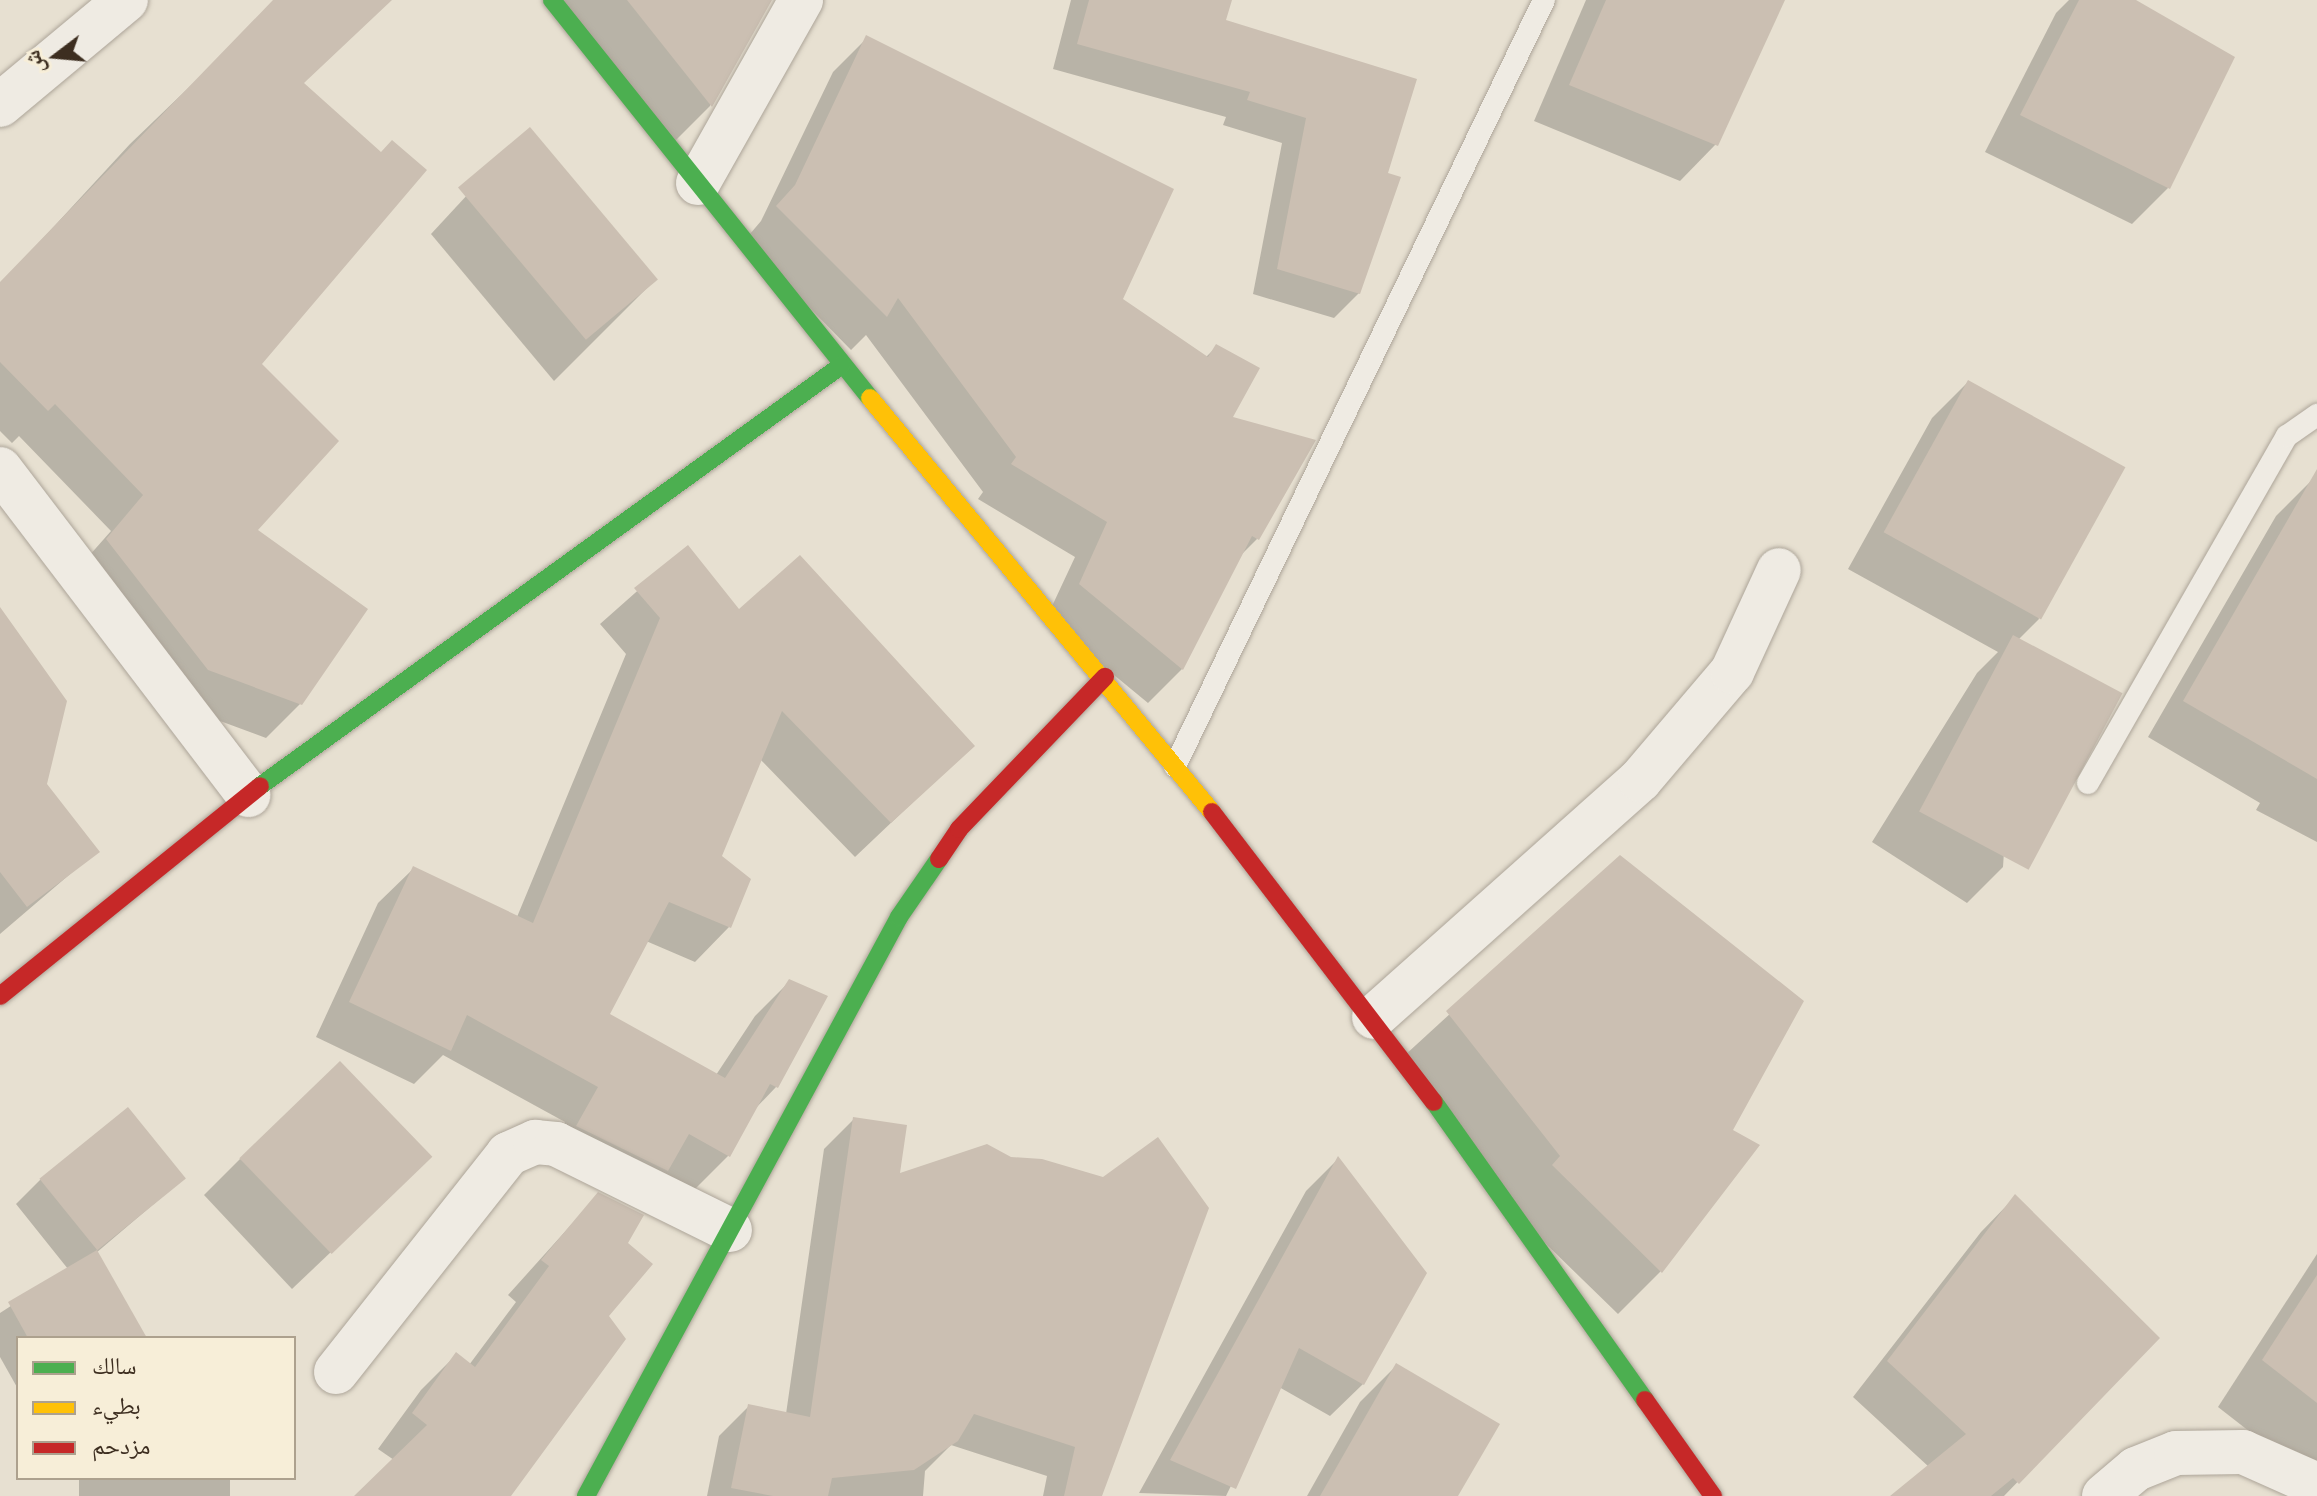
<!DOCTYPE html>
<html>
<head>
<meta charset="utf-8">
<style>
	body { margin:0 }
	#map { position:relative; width:2317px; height:1496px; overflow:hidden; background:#e7e0d1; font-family:"Noto Serif","Noto Naskh Arabic",serif }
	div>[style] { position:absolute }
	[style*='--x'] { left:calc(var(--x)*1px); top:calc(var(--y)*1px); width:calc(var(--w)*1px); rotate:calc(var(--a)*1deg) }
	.shadow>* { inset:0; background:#0003; transform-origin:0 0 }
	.building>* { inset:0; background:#cbbfb2; transform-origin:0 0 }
	.roads { filter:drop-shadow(0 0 2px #ada599) drop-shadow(0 0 2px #ada599) }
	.lane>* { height:22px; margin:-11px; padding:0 11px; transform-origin:11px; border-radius:11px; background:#efebe3 }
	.street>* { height:44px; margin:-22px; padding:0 22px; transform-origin:22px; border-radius:22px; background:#efebe3 }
	.fast>* { height:18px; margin:-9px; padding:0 9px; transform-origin:9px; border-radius:9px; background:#4caf50 }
	.slow>* { height:18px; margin:-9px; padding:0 9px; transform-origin:9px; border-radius:9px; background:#ffc107 }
	.jam>* { height:18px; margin:-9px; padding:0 9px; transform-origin:9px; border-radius:9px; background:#c62828 }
	span { translate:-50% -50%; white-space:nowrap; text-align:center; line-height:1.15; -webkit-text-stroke:7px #f7eed8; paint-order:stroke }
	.legend { position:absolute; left:16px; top:1336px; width:280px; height:144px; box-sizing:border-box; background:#f7eed8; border:2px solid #ada18e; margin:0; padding:10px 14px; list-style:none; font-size:24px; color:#3d2e20 }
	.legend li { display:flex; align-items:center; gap:16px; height:40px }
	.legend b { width:40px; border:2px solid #ada18e }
	.north { position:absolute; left:16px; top:16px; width:80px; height:80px; -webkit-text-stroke:6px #f7eed8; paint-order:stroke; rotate:254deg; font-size:22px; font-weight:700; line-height:32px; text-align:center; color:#3d2e20 }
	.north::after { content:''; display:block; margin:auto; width:28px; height:36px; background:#3d2e20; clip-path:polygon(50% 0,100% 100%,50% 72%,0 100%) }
</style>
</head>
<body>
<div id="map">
	<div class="shadow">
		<i style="clip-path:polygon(280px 0,389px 0,302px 84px,259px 364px,255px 531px,300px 704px,266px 738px,174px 704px,73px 574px,111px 531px,19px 436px,12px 443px,0 431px,0 285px,130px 144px)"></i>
		<i style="clip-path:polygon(546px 0,765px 0,710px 106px,665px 151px)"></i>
		<i style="clip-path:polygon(1071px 0,1230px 0,1224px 22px,1385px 174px,1359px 293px,1334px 318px,1253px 294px,1282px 143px,1223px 125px,1226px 117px,1053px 69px)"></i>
		<i style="clip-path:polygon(1586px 0,1783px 0,1716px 144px,1680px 181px,1534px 121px)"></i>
		<i style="clip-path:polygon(2069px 0,2132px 0,2168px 188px,2132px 224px,1985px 152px,2056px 13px)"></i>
		<i style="clip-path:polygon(867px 38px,1121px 299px,1205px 358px,1216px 347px,1257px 539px,1239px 557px,1182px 669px,1148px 703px,1046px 619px,1075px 557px,978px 499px,983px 492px,866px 335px,851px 350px,744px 241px,761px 221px,833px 72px)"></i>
		<i style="clip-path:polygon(494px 166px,655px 280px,554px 381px,431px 234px)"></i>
		<i style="clip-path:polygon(1968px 382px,2039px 619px,2018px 640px,2003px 867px,1967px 903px,1872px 842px,1977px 673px,1998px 652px,1848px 569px,1932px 418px)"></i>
		<i style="clip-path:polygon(2312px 480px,2317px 482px,2317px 842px,2256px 810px,2260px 803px,2148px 737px,2276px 516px)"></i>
		<i style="clip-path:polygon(687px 547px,739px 612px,972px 746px,855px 857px,760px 759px,720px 856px,729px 927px,695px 962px,646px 941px,607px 1015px,716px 1075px,755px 1016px,790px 981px,776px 1087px,754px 1110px,729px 1155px,694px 1190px,543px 1161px,565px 1122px,443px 1055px,414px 1084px,316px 1037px,378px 903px,413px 869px,517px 917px,626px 654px,600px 624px)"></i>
		<i style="clip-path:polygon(0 611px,44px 784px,97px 851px,0 934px)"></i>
		<i style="clip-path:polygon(1620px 858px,1730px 1130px,1757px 1146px,1660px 1272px,1618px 1314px,1510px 1209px,1404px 1056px)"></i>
		<i style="clip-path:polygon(854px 1119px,898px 1176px,987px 1146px,1100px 1496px,1043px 1496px,1047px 1476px,951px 1445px,925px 1471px,923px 1496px,707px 1496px,719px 1436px,748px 1407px,786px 1414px,824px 1149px)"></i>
		<i style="clip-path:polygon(240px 1159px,393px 1193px,292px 1289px,204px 1195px)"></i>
		<i style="clip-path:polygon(1338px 1159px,1363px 1384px,1330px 1416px,1279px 1387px,1226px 1496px,1139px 1493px,1306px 1191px)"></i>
		<i style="clip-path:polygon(41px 1179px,183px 1179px,96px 1253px,145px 1338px,18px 1338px,18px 1389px,0 1357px,0 1313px,68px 1269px,16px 1204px)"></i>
		<i style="clip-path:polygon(598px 1195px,625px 1244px,607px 1316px,509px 1496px,357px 1496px,394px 1460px,378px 1449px,421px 1390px,456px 1355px,469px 1365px,516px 1302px,508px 1295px)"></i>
		<i style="clip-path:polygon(2015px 1197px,2157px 1338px,2004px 1496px,1893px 1496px,1929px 1467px,1853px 1397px,1981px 1232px)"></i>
		<i style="clip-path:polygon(2317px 1254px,2317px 1484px,2218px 1407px)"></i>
		<i style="clip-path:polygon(1396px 1366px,1456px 1496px,1307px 1496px,1360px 1402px)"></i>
		<i style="left:79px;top:1478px;width:151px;height:20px"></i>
	</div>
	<div class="building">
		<i style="clip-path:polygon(273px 0,392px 0,304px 83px,381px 152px,392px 140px,427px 170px,262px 364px,339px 441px,258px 530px,368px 609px,302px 705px,208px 670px,106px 539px,143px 495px,55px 404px,48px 411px,0 362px,0 282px)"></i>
		<i style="clip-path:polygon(627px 0,772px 0,712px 107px)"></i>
		<i style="clip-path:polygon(1089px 0,1232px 0,1226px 20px,1417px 79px,1388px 173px,1401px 177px,1360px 294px,1277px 269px,1306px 118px,1247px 100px,1250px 92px,1077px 44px)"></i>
		<i style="clip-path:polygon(1606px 0,1785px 0,1718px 146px,1569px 85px)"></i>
		<i style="clip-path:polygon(2079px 0,2136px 0,2235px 57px,2170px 189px,2020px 115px)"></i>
		<i style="clip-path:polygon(866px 35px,1174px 189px,1123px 299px,1208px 357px,1216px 344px,1260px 368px,1233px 417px,1316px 440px,1259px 540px,1252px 536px,1183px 670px,1079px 584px,1107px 522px,1011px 464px,1016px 457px,898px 298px,887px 317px,776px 206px,795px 185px)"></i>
		<i style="left:530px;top:127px;width:199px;height:94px;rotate:50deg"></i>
		<i style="left:1968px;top:380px;width:180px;height:174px;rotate:29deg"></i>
		<i style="clip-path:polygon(2317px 469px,2317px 779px,2183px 701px)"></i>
		<i style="clip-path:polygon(688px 545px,739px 609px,800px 555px,975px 746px,891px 823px,782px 711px,722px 856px,751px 879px,731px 928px,669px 902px,610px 1014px,725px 1078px,789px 979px,828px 996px,778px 1088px,770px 1084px,730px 1157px,689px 1134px,668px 1171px,576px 1126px,598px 1087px,467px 1015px,451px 1051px,349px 1002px,413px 866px,533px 923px,660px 618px,634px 588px)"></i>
		<i style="clip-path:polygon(0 607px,67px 701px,47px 784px,100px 852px,27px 907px,0 872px)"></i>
		<i style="left:2013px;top:635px;width:124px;height:200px;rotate:28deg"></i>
		<i style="clip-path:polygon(1620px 855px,1804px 1001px,1733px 1130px,1760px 1145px,1662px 1273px,1552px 1165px,1560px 1156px,1446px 1011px)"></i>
		<i style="left:340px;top:1061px;width:133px;height:140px;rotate:46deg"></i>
		<i style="left:128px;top:1107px;width:92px;height:114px;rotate:51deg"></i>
		<i style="clip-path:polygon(853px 1117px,907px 1125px,900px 1173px,987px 1144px,1011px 1157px,1042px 1159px,1103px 1177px,1158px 1137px,1209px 1208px,1102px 1496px,1064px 1496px,1075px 1447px,974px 1414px,958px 1441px,914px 1470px,832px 1478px,828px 1496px,773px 1496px,731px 1488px,748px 1404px,810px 1417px)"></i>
		<i style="clip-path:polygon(1338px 1156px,1427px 1273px,1364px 1385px,1299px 1348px,1236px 1489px,1170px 1460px)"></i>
		<i style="clip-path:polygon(598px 1192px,644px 1215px,628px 1243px,653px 1264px,609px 1316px,626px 1339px,511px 1496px,354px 1496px,427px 1425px,412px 1413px,456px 1352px,475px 1367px,549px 1266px,541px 1260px)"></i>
		<i style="clip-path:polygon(2015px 1194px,2160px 1338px,2019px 1484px,2013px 1478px,1991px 1496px,1890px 1496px,1966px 1434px,1887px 1361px)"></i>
		<i style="clip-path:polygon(97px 1250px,147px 1338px,28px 1338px,8px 1302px)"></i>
		<i style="clip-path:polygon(2317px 1275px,2317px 1403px,2262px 1360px)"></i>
		<i style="clip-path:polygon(1396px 1363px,1500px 1424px,1458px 1496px,1320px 1496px)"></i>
	</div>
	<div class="roads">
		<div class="lane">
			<i style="--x:1175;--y:766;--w:850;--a:-64.28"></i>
			<i style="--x:2088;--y:783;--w:400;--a:-60.2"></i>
			<i style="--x:2287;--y:436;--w:37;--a:-35"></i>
		</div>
		<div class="street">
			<i style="--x:0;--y:105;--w:164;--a:-39.8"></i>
			<i style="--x:698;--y:183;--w:210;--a:-60.6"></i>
			<i style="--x:0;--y:469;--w:410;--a:52.7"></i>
			<i style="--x:1374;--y:1017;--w:356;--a:-41.7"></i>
			<i style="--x:1640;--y:780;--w:142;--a:-49.6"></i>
			<i style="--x:1732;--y:672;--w:112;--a:-65.3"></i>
			<i style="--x:336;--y:1372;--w:278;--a:-51.7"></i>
			<i style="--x:508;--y:1154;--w:30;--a:-24"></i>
			<i style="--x:535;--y:1142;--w:21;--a:5"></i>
			<i style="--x:556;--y:1144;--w:194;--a:26.3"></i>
			<i style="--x:2104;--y:1496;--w:42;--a:-40.2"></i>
			<i style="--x:2136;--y:1469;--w:43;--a:-21.8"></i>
			<i style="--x:2176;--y:1453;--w:67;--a:-0.9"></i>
			<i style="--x:2243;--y:1452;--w:81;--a:24"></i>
		</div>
		<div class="fast">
			<i style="--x:552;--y:0;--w:509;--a:51.38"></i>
			<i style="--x:260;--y:786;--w:718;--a:-35.88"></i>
			<i style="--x:1434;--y:1102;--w:365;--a:54.7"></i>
			<i style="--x:586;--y:1496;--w:658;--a:-61.6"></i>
			<i style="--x:899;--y:917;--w:70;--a:-55.4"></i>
		</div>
		<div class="slow">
			<i style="--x:870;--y:398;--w:537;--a:50.44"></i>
		</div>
		<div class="jam">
			<i style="--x:1212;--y:812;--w:365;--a:52.6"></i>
			<i style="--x:939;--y:859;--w:36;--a:-56"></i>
			<i style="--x:959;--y:829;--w:211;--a:-46.2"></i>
			<i style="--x:0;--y:996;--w:334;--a:-38.9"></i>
			<i style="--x:1645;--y:1400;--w:118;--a:54.7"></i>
		</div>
	</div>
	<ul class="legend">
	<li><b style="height:10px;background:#4caf50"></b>سالك</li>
	<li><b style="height:10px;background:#ffc107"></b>بطيء</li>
	<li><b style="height:10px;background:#c62828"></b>مزدحم</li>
	</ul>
	<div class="north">ش</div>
</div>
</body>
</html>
